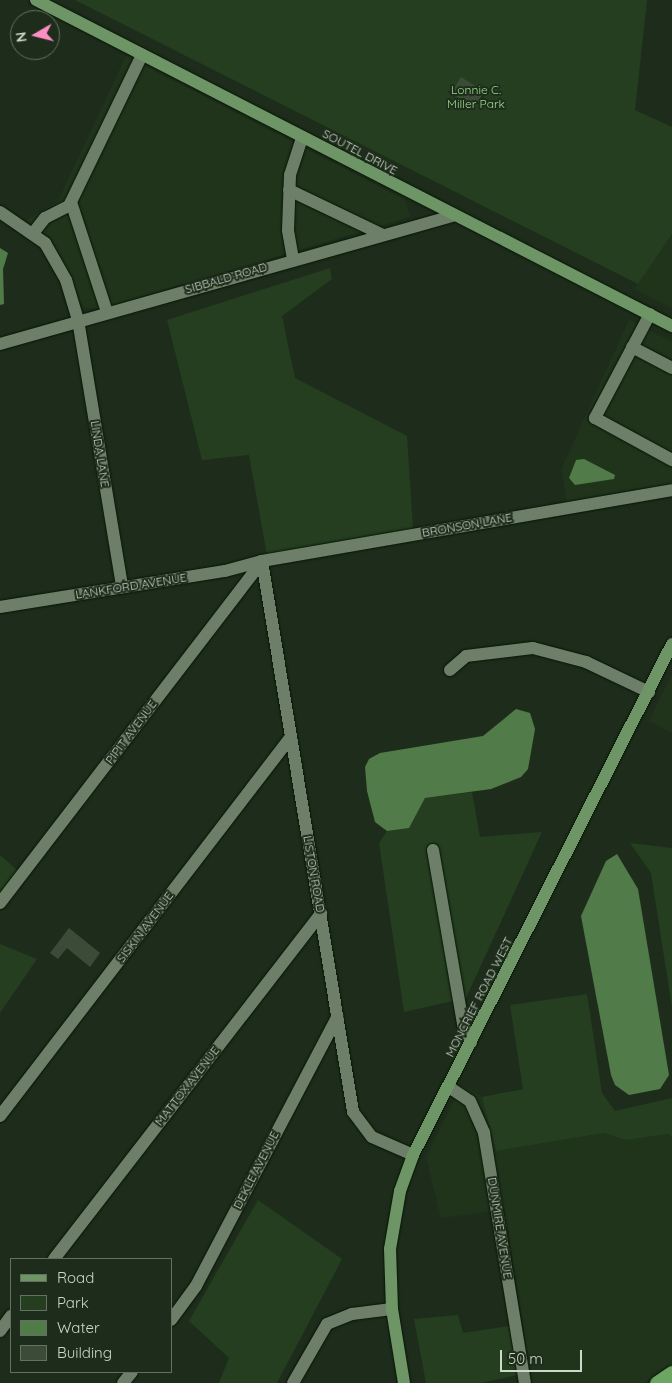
<!DOCTYPE html>
<html>
<head>
<meta charset="utf-8">
<style>
	body { margin:0 }
	#map { position:relative; width:672px; height:1383px; overflow:hidden; background:#1e2d1b; font-family:Quicksand,sans-serif }
	div>[style] { position:absolute }
	[style*='--x'] { left:calc(var(--x)*1px); top:calc(var(--y)*1px); width:calc(var(--w)*1px); rotate:calc(var(--a)*1deg) }
	.built>* { inset:0; background:#20341c }
	.green>* { inset:0; background:#243e1f }
	.water>* { inset:0; background:#517b48 }
	.building>* { inset:0; background:#3b4b37; transform-origin:0 0 }
	.roads { filter:drop-shadow(0 0 1px #071505) drop-shadow(0 0 1px #071505) }
	.minor>* { height:12px; margin:-6px; padding:0 6px; transform-origin:6px; border-radius:6px; background:#6d7e69 }
	.major>* { height:12px; margin:-6px; padding:0 6px; transform-origin:6px; border-radius:6px; background:#6d9565 }
	.highway>* { height:15px; margin:-7.5px; padding:0 7.5px; transform-origin:7.5px; border-radius:7.5px; background:#6da562 }
	span { translate:-50% -50%; white-space:nowrap; text-align:center; line-height:1.15; -webkit-text-stroke:4px #1e2d1b; paint-order:stroke }
	.park-label { font-size:12px; color:#9ad88d }
	.street-label { font-size:12px; color:#cdd7cb }
	.legend { position:absolute; left:10px; top:1258px; width:162px; height:115px; box-sizing:border-box; background:#1e2d1b; border:1px solid #647161; margin:0; padding:6px 9px; list-style:none; font-size:15px; color:#cdd7cb }
	.legend li { display:flex; align-items:center; gap:10px; height:25px }
	.legend b { width:25px; border:1px solid #647161 }
	.north { position:absolute; left:10px; top:10px; width:50px; height:50px; box-sizing:border-box; background:#1e2d1b; border:1px solid #647161; border-radius:50%; rotate:262deg; font-size:14px; font-weight:700; line-height:20px; text-align:center; color:#cdd7cb }
	.north::after { content:''; display:block; margin:auto; width:18px; height:22px; background:#fb8fc4; clip-path:polygon(50% 0,100% 100%,50% 72%,0 100%) }
	.scale { position:absolute; left:500px; top:1350px; width:82px; height:22px; box-sizing:border-box; border:2px solid #cdd7cb; border-top:0; padding-left:6px; font-size:15px; line-height:18px; white-space:nowrap; color:#cdd7cb; -webkit-text-stroke:4px #1e2d1b; paint-order:stroke }
</style>
</head>
<body>
<div id="map">
	<div class="built">
		<i style="clip-path:polygon(126px 56px,405px 200px,410px 217px,100px 309px,83px 307px,50px 238px,26px 220px,58px 201px)"></i>
		<i style="clip-path:polygon(672px 234px,672px 308px,634px 289px)"></i>
		<i style="clip-path:polygon(629px 320px,672px 342px,672px 485px,567px 502px,561px 470px)"></i>
		<i style="clip-path:polygon(672px 674px,672px 733px,649px 721px)"></i>
		<i style="clip-path:polygon(462px 1085px,482px 1097px,496px 1151px,604px 1133px,626px 1140px,669px 1134px,672px 1138px,672px 1365px,644px 1383px,532px 1383px,505px 1209px,441px 1218px,426px 1157px)"></i>
	</div>
	<div class="green">
		<i style="clip-path:polygon(75px 0,647px 0,635px 110px,672px 127px,672px 234px,638px 284px)"></i>
		<i style="clip-path:polygon(330px 268px,332px 279px,282px 316px,295px 378px,407px 436px,413px 529px,267px 555px,249px 455px,202px 460px,167px 320px)"></i>
		<i style="clip-path:polygon(472px 792px,480px 837px,542px 832px,466px 998px,404px 1012px,379px 843px,387px 831px,409px 827px,425px 798px)"></i>
		<i style="clip-path:polygon(630px 843px,672px 848px,672px 1008px,651px 873px)"></i>
		<i style="clip-path:polygon(0 855px,17px 870px,0 892px)"></i>
		<i style="clip-path:polygon(0 944px,37px 959px,0 1013px)"></i>
		<i style="clip-path:polygon(587px 994px,602px 1093px,615px 1111px,672px 1098px,672px 1138px,669px 1134px,626px 1140px,604px 1133px,496px 1151px,482px 1097px,523px 1089px,510px 1005px)"></i>
		<i style="clip-path:polygon(258px 1200px,342px 1259px,277px 1383px,219px 1383px,229px 1358px,189px 1321px)"></i>
		<i style="clip-path:polygon(458px 1315px,463px 1333px,509px 1326px,517px 1375px,481px 1383px,426px 1383px,414px 1319px)"></i>
	</div>
	<div class="water">
		<i style="clip-path:polygon(0 248px,8px 253px,3px 269px,4px 304px,0 305px)"></i>
		<i style="clip-path:polygon(584px 459px,615px 475px,614px 479px,575px 485px,569px 478px,576px 460px)"></i>
		<i style="clip-path:polygon(516px 709px,530px 713px,535px 729px,528px 769px,521px 777px,491px 789px,425px 798px,409px 828px,387px 831px,375px 822px,367px 791px,365px 767px,369px 759px,380px 753px,483px 736px)"></i>
		<i style="clip-path:polygon(617px 854px,638px 889px,669px 1075px,660px 1089px,629px 1095px,615px 1085px,611px 1075px,581px 916px,606px 861px)"></i>
	</div>
	<div class="building">
		<i style="left:461px;top:77px;width:28px;height:19px;rotate:32deg"></i>
		<i style="clip-path:polygon(69px 928px,100px 953px,90px 967px,67px 948px,58px 959px,50px 953px)"></i>
	</div>
	<div class="roads">
		<div class="minor">
			<i style="--x:289;--y:190;--w:104;--a:25.6"></i>
			<i style="--x:71;--y:202;--w:116;--a:71.9"></i>
			<i style="--x:0;--y:212;--w:55;--a:34.6"></i>
			<i style="--x:45;--y:243;--w:43;--a:60.4"></i>
			<i style="--x:66;--y:280;--w:42;--a:73.3"></i>
			<i style="--x:78;--y:320;--w:271;--a:80.6"></i>
			<i style="--x:34;--y:232;--w:18;--a:-52"></i>
			<i style="--x:45;--y:218;--w:27;--a:-27"></i>
			<i style="--x:69;--y:206;--w:168;--a:-64.2"></i>
			<i style="--x:293;--y:259;--w:29;--a:-100"></i>
			<i style="--x:288;--y:230;--w:55;--a:-87.9"></i>
			<i style="--x:290;--y:175;--w:40;--a:-72"></i>
			<i style="--x:650;--y:314;--w:118;--a:117.9"></i>
			<i style="--x:595;--y:418;--w:88;--a:28.6"></i>
			<i style="--x:0;--y:344;--w:470;--a:-15.8"></i>
			<i style="--x:632;--y:347;--w:45;--a:27.7"></i>
			<i style="--x:262;--y:561;--w:558;--a:80.62"></i>
			<i style="--x:353;--y:1112;--w:31;--a:53"></i>
			<i style="--x:372;--y:1137;--w:45;--a:23.7"></i>
			<i style="--x:0;--y:607;--w:228;--a:-9.1"></i>
			<i style="--x:225;--y:571;--w:38;--a:-15"></i>
			<i style="--x:262;--y:561;--w:416;--a:-9.8"></i>
			<i style="--x:450;--y:670;--w:21;--a:-41"></i>
			<i style="--x:466;--y:656;--w:67;--a:-6.8"></i>
			<i style="--x:533;--y:648;--w:55;--a:14.8"></i>
			<i style="--x:586;--y:662;--w:70;--a:25.5"></i>
			<i style="--x:433;--y:850;--w:177;--a:80.2"></i>
			<i style="--x:463;--y:1024;--w:20;--a:66"></i>
			<i style="--x:0;--y:903;--w:431;--a:-52.5"></i>
			<i style="--x:449;--y:1087;--w:25;--a:34"></i>
			<i style="--x:470;--y:1101;--w:35;--a:66"></i>
			<i style="--x:484;--y:1133;--w:253;--a:80.7"></i>
			<i style="--x:0;--y:1116;--w:478;--a:-52.5"></i>
			<i style="--x:54;--y:1259;--w:437;--a:-52.3"></i>
			<i style="--x:171;--y:1320;--w:42;--a:-53.7"></i>
			<i style="--x:196;--y:1286;--w:304;--a:-62.3"></i>
			<i style="--x:0;--y:1331;--w:19;--a:-54"></i>
			<i style="--x:123;--y:1383;--w:14;--a:-51"></i>
			<i style="--x:293;--y:1383;--w:68;--a:-60"></i>
			<i style="--x:327;--y:1324;--w:27;--a:-22"></i>
			<i style="--x:352;--y:1314;--w:40;--a:-7.1"></i>
		</div>
		<div class="major">
			<i style="--x:36;--y:0;--w:715;--a:27.14"></i>
			<i style="--x:404;--y:1383;--w:75;--a:-99.2"></i>
			<i style="--x:392;--y:1309;--w:60;--a:-91.9"></i>
			<i style="--x:390;--y:1249;--w:59;--a:-80.2"></i>
			<i style="--x:400;--y:1191;--w:38;--a:-70"></i>
			<i style="--x:413;--y:1155;--w:573;--a:-63.12"></i>
		</div>
		<div class="highway">
			<i style="--x:657;--y:1383;--w:18;--a:-34"></i>
		</div>
	</div>
	<div class="park-label">
		<span style="left:476px;top:97px">Lonnie C.<br>Miller Park</span>
	</div>
	<div class="street-label">
		<span style="left:360px;top:152px;rotate:28deg">SOUTEL DRIVE</span>
		<span style="left:226px;top:278px;rotate:-16deg">SIBBALD ROAD</span>
		<span style="left:100px;top:454px;rotate:81deg">LINDA LANE</span>
		<span style="left:467px;top:525px;rotate:-10deg">BRONSON LANE</span>
		<span style="left:131px;top:586px;rotate:-9deg">LANKFORD AVENUE</span>
		<span style="left:131px;top:732px;rotate:-53deg">PIPIT AVENUE</span>
		<span style="left:314px;top:874px;rotate:80deg">LISTON ROAD</span>
		<span style="left:145px;top:927px;rotate:-53deg">SISKIN AVENUE</span>
		<span style="left:479px;top:997px;rotate:-63deg">MONCRIEF ROAD WEST</span>
		<span style="left:187px;top:1086px;rotate:-52deg">MATTOX AVENUE</span>
		<span style="left:256px;top:1170px;rotate:-63deg">DEKLE AVENUE</span>
		<span style="left:500px;top:1228px;rotate:81deg">DUNMIRE AVENUE</span>
	</div>
	<ul class="legend">
	<li><b style="height:6px;background:#6d9565"></b>Road</li>
	<li><b style="height:14px;background:#243e1f"></b>Park</li>
	<li><b style="height:14px;background:#517b48"></b>Water</li>
	<li><b style="height:14px;background:#3b4b37"></b>Building</li>
	</ul>
	<div class="north">N</div>
	<div class="scale">50 m</div>
</div>
</body>
</html>
